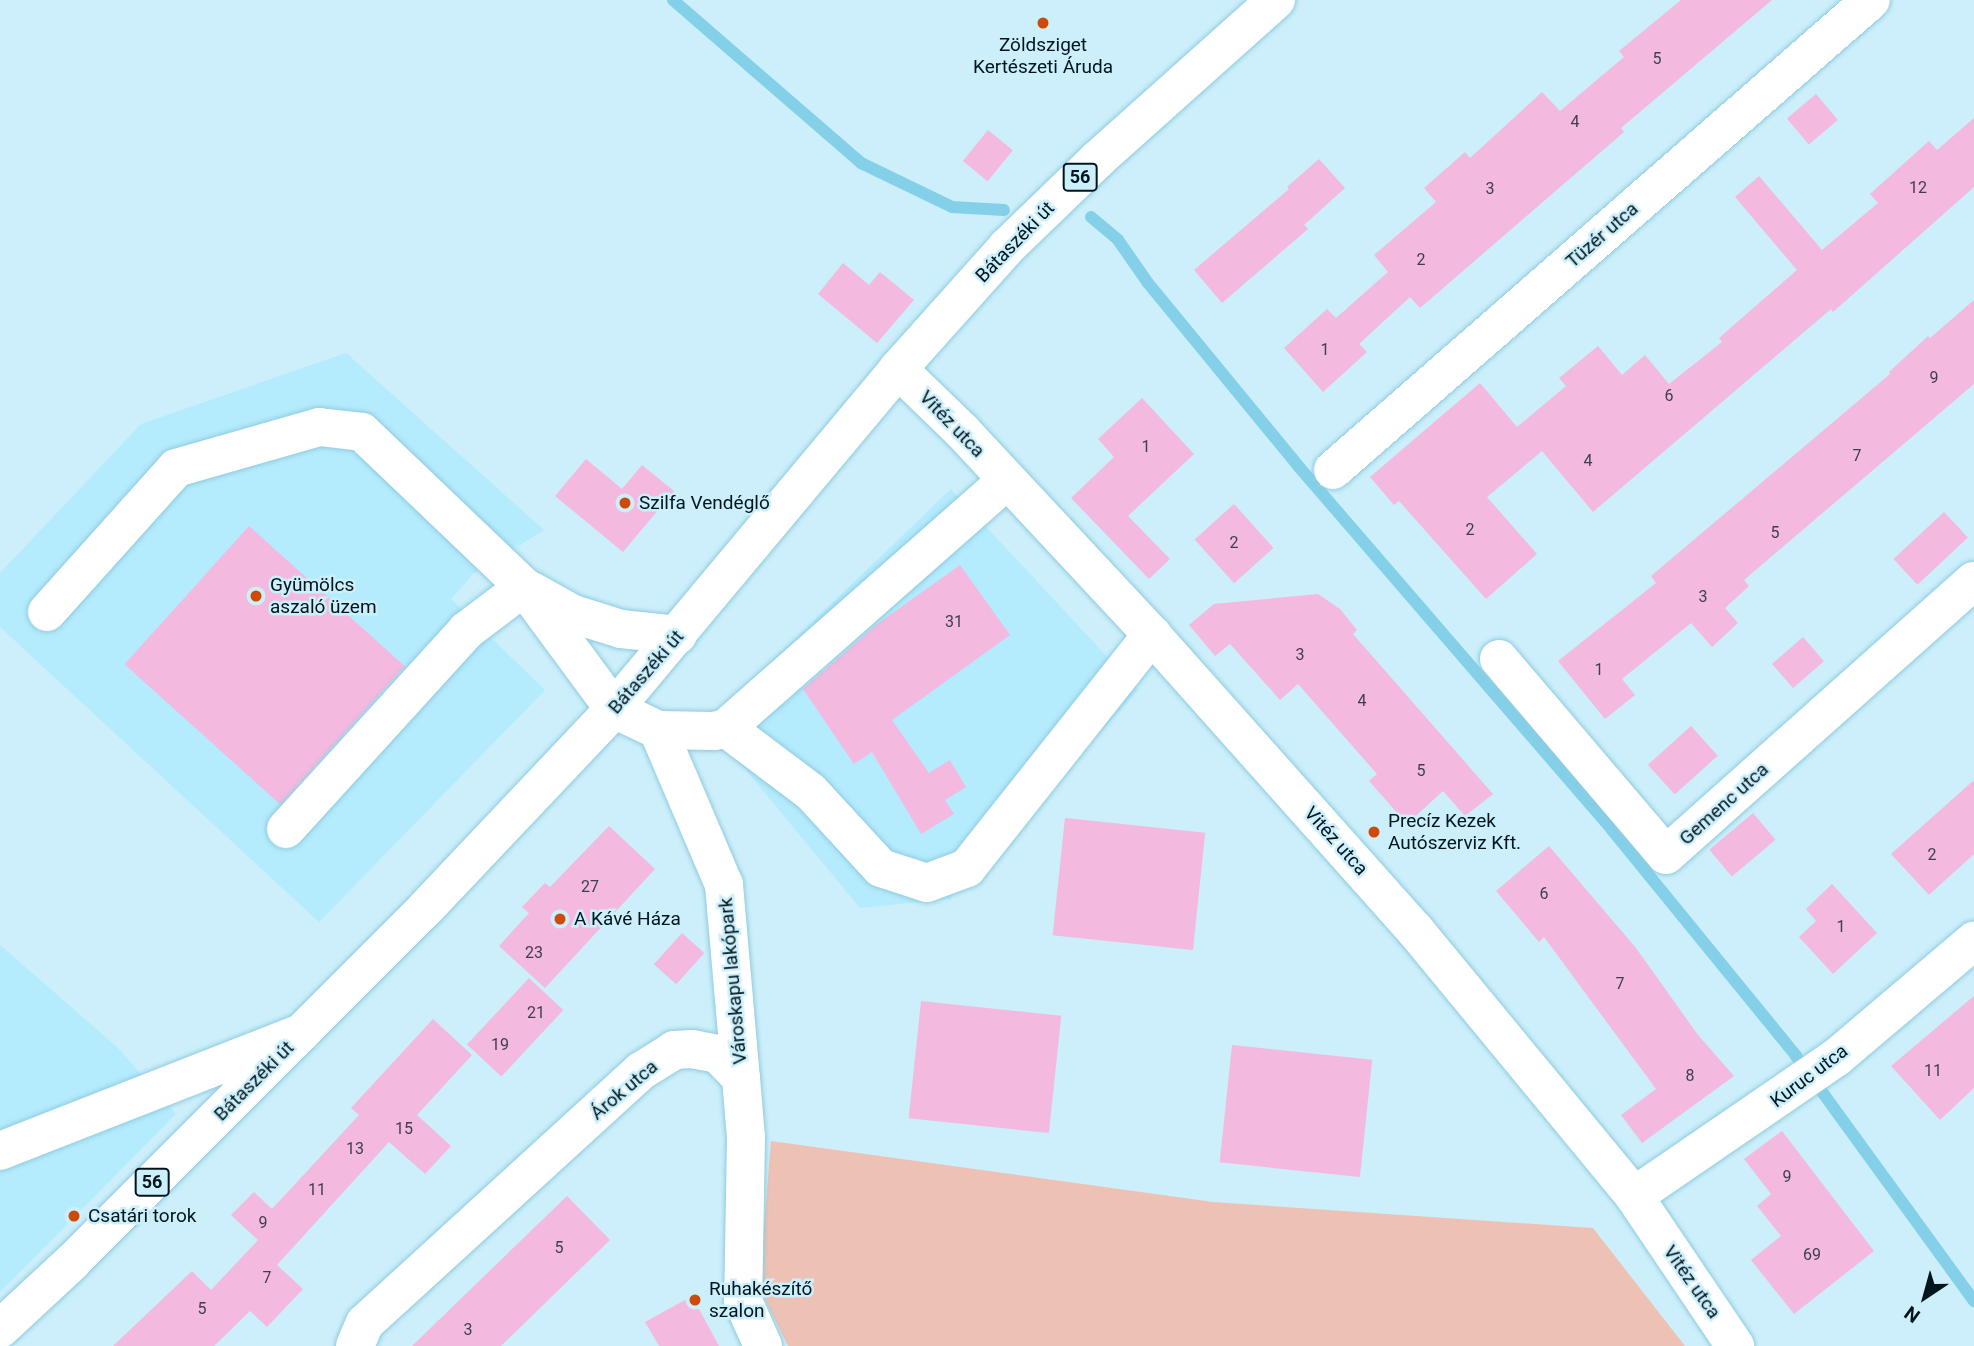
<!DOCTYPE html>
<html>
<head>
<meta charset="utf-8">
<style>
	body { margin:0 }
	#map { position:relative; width:1974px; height:1346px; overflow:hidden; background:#cceffb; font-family:Roboto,sans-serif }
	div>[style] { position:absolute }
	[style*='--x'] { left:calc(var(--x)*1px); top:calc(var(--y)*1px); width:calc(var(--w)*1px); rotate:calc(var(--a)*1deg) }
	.built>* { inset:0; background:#b4ebfd }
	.green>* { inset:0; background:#edc2b4 }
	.stream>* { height:12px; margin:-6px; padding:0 6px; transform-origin:6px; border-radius:6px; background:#84d0e8 }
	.building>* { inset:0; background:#f3b9df; transform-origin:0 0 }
	.roads { filter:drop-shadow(0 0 2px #90cbde) drop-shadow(0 0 2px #90cbde) }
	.minor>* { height:38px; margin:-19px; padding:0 19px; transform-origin:19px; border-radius:19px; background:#fff }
	.major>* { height:38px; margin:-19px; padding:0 19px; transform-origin:19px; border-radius:19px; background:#fff }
	.dots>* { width:19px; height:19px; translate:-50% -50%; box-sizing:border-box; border:4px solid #cceffb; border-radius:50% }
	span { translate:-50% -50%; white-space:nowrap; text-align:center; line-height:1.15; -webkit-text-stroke:5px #cceffb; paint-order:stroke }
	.number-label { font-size:16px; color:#3d3f4e }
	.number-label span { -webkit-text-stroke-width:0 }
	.shield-label span { padding:2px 5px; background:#cceffb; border:2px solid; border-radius:5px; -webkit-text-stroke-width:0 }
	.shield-label { font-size:18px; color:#00161d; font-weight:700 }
	.poi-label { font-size:19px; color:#00161d }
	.left { translate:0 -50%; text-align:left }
	.street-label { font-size:19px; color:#00161d }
	.north { position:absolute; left:1890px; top:1262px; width:70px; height:70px; -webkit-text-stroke:5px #cceffb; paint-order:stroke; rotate:216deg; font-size:19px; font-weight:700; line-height:28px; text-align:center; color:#00161d }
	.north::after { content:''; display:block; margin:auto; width:24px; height:32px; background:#00161d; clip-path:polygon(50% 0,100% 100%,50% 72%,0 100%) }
</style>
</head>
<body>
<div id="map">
	<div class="built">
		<i style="clip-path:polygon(346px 353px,544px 530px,473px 574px,451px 599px,545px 690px,319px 922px,0 627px,0 573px,141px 424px)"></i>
		<i style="clip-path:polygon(951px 489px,1138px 690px,950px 899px,860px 908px,707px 723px)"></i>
		<i style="clip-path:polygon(0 945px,117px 1047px,176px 1114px,0 1292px)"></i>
	</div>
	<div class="green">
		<i style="clip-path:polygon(771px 1141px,1213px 1202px,1593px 1228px,1685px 1346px,788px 1346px,759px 1288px)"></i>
	</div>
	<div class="stream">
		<i style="--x:673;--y:0;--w:249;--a:40.9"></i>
		<i style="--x:861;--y:163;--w:101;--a:25.8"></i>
		<i style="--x:952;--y:207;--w:52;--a:3.3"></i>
		<i style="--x:1091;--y:217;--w:35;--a:40"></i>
		<i style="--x:1118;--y:240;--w:52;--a:55.1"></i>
		<i style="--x:1148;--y:283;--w:238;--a:50.6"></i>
		<i style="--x:1299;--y:467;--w:479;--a:49.2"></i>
		<i style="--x:1612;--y:830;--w:291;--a:50.8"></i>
		<i style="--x:1796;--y:1056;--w:303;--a:54"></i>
	</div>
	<div class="building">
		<i style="clip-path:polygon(1681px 0,1772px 0,1621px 128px,1624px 132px,1420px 308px,1410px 297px,1359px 344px,1367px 352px,1323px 392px,1284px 348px,1327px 309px,1336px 318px,1388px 272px,1374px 255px,1436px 202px,1424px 188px,1465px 152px,1470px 158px,1542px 92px,1560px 111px,1624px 57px,1619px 51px)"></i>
		<i style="left:1816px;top:94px;width:34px;height:38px;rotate:50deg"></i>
		<i style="clip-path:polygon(1974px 118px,1974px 187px,1833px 312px,1831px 309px,1593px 512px,1542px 451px,1487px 497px,1537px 554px,1486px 599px,1399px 501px,1394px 505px,1370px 477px,1480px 383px,1517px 427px,1566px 386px,1559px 378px,1598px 346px,1622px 375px,1645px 355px,1669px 384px,1722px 342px,1719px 338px,1797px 270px,1735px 197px,1759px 176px,1822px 250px,1878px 203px,1870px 194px,1929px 141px,1937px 150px)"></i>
		<i style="left:988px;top:130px;width:32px;height:40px;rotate:39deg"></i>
		<i style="clip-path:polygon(1319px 159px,1345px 188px,1304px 225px,1308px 229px,1222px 303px,1194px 270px,1289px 189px,1287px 187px)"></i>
		<i style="clip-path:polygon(843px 263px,869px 285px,880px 272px,914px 300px,877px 343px,818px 294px)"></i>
		<i style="clip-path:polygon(1974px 300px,1974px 384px,1744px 580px,1749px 586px,1725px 608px,1738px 623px,1712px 647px,1691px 623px,1622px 679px,1635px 695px,1605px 719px,1558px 661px,1656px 583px,1651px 576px,1890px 374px,1889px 372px,1928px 336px,1930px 338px)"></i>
		<i style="clip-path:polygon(1142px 398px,1194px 454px,1128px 516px,1170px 559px,1149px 579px,1071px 498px,1114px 457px,1098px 439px)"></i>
		<i style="clip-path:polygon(586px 459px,622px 489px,642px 465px,674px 491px,623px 552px,555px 496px)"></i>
		<i style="left:1234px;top:504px;width:59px;height:53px;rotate:48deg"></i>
		<i style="left:1944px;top:512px;width:35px;height:69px;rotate:47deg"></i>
		<i style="left:249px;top:526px;width:210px;height:186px;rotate:42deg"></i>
		<i style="clip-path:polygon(960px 565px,1010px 635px,892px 720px,929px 773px,950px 760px,966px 787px,945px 800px,954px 814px,921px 834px,872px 752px,854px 764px,803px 689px,876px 625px)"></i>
		<i style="clip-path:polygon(1318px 594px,1340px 609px,1357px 630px,1353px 634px,1493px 794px,1465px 816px,1443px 791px,1407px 824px,1369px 781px,1377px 774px,1298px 684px,1280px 700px,1230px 644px,1215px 656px,1189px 625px,1214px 604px)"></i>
		<i style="left:1803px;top:637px;width:32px;height:41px;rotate:49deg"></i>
		<i style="left:1691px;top:726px;width:40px;height:58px;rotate:48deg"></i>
		<i style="clip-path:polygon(1974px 780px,1974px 854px,1929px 895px,1891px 854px)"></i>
		<i style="left:1753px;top:813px;width:35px;height:57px;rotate:50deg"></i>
		<i style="left:1065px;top:818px;width:141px;height:118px;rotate:6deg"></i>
		<i style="clip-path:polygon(609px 826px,655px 869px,545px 988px,499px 946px,529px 913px,522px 907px,545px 883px,550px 887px)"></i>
		<i style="clip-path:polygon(1549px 846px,1636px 948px,1698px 1035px,1734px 1076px,1642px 1143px,1621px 1115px,1656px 1089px,1544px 937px,1539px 942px,1496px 891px)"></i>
		<i style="clip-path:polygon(1832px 884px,1877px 933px,1833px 974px,1799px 937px,1816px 921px,1806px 909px)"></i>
		<i style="left:682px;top:933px;width:30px;height:42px;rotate:42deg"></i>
		<i style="left:529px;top:978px;width:47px;height:91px;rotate:43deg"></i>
		<i style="clip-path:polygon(1974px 996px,1974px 1088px,1940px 1120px,1891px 1066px)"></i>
		<i style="left:921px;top:1001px;width:141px;height:118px;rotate:6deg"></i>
		<i style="clip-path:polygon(433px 1019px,472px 1055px,417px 1115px,451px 1146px,425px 1174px,389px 1142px,277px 1265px,303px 1289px,267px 1327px,250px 1311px,214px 1346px,113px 1346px,192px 1271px,211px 1290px,258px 1240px,231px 1215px,254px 1192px,272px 1209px,359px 1115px,351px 1108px)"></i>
		<i style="left:1232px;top:1045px;width:141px;height:118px;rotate:6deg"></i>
		<i style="clip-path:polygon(1782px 1131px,1874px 1251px,1794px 1314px,1751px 1260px,1781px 1236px,1757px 1206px,1771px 1194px,1744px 1159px)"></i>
		<i style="clip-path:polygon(567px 1196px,610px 1240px,501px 1346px,412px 1346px)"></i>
		<i style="clip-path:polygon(692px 1296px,719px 1346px,659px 1346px,645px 1322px)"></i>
	</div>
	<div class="roads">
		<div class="minor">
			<i style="--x:898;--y:369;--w:89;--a:44.1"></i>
			<i style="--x:962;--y:431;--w:279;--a:47"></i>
			<i style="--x:1152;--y:635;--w:395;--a:48.3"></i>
			<i style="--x:1415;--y:930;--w:345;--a:50.5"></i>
			<i style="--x:1634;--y:1196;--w:181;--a:56"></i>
			<i style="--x:1333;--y:470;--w:714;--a:-41.14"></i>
			<i style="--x:532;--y:591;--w:47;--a:29.3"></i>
			<i style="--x:573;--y:614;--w:50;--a:17.4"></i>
			<i style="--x:621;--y:629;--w:57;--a:6"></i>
			<i style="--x:47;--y:612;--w:193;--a:-48.1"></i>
			<i style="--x:176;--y:468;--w:149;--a:-16"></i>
			<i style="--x:319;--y:427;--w:43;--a:6.6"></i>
			<i style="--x:362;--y:432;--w:224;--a:43.7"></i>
			<i style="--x:524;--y:587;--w:152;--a:53.6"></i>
			<i style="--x:614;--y:709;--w:49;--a:25.5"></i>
			<i style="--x:658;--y:730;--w:56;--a:1"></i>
			<i style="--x:714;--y:731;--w:12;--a:-14"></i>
			<i style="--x:726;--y:728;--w:106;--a:37"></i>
			<i style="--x:811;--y:792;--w:103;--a:47.4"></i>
			<i style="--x:881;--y:868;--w:48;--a:18.1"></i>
			<i style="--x:927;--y:883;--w:43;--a:-20.6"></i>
			<i style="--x:967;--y:868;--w:298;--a:-51.6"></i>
			<i style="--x:1499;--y:659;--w:257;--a:49.6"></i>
			<i style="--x:1666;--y:855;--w:412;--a:-41.7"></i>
			<i style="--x:726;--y:728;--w:373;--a:-41.4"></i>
			<i style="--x:658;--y:730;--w:168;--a:66.9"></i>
			<i style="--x:724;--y:885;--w:194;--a:85"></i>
			<i style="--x:286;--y:829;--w:268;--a:-47.7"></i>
			<i style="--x:466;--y:631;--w:73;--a:-37.2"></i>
			<i style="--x:0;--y:1151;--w:323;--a:-21.4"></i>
			<i style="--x:1634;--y:1196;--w:246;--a:-34.4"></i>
			<i style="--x:1837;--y:1057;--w:180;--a:-40.3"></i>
			<i style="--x:355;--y:1346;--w:25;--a:-67"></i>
			<i style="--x:365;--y:1323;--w:374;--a:-42.4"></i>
			<i style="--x:641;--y:1071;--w:39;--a:-32"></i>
			<i style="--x:674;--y:1050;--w:18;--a:-3"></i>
			<i style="--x:692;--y:1049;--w:26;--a:11"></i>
			<i style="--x:718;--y:1054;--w:33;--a:46"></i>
			<i style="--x:741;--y:1078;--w:59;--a:85.2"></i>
			<i style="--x:746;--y:1137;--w:164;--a:91"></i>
			<i style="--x:743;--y:1301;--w:49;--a:66"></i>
		</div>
		<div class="major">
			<i style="--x:0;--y:1329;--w:98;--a:-42.9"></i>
			<i style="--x:72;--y:1262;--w:501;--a:-45"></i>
			<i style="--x:426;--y:908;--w:274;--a:-46.6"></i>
			<i style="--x:614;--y:709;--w:443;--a:-50.1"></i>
			<i style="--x:898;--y:369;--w:164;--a:-48.2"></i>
			<i style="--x:1007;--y:247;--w:125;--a:-44"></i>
			<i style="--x:1097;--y:160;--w:240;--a:-41.8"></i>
		</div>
	</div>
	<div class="dots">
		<i style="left:1043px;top:23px;background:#cf4a09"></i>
		<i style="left:625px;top:503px;background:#cf4a09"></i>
		<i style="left:256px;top:596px;background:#cf4a09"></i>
		<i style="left:1374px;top:832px;background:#cf4a09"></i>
		<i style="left:560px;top:919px;background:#cf4a09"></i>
		<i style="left:74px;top:1216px;background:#cf4a09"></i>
		<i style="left:695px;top:1300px;background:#cf4a09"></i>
	</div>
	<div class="number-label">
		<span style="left:1657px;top:59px">5</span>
		<span style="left:1575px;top:122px">4</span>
		<span style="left:1918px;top:188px">12</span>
		<span style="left:1490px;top:189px">3</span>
		<span style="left:1421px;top:260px">2</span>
		<span style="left:1325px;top:350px">1</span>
		<span style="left:1934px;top:378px">9</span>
		<span style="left:1669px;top:396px">6</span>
		<span style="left:1146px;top:447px">1</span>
		<span style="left:1857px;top:456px">7</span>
		<span style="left:1588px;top:461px">4</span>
		<span style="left:1470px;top:530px">2</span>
		<span style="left:1775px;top:533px">5</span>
		<span style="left:1234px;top:543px">2</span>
		<span style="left:1703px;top:597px">3</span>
		<span style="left:954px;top:622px">31</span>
		<span style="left:1300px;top:655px">3</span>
		<span style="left:1599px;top:670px">1</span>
		<span style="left:1362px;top:701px">4</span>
		<span style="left:1421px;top:771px">5</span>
		<span style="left:1932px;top:855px">2</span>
		<span style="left:590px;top:887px">27</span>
		<span style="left:1544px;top:894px">6</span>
		<span style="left:1841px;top:927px">1</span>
		<span style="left:534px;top:953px">23</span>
		<span style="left:1620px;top:984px">7</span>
		<span style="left:536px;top:1013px">21</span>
		<span style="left:500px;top:1045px">19</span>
		<span style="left:1933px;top:1071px">11</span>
		<span style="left:1690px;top:1076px">8</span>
		<span style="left:404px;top:1129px">15</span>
		<span style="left:355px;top:1149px">13</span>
		<span style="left:1787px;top:1177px">9</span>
		<span style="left:317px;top:1190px">11</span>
		<span style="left:263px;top:1223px">9</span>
		<span style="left:559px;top:1248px">5</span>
		<span style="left:1812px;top:1255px">69</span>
		<span style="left:267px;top:1278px">7</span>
		<span style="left:202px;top:1309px">5</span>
		<span style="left:468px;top:1330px">3</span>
	</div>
	<div class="shield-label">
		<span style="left:1080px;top:177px">56</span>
		<span style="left:152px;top:1182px">56</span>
	</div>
	<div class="poi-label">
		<span style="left:1043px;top:56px">Zöldsziget<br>Kertészeti Áruda</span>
		<span class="left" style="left:639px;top:503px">Szilfa Vendéglő</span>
		<span class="left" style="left:270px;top:596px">Gyümölcs<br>aszaló üzem</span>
		<span class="left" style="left:1388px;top:832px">Precíz Kezek<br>Autószerviz Kft.</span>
		<span class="left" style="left:574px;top:919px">A Kávé Háza</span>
		<span class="left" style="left:88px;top:1216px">Csatári torok</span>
		<span class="left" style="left:709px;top:1300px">Ruhakészítő<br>szalon</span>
	</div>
	<div class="street-label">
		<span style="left:1602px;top:235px;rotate:-41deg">Tüzér utca</span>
		<span style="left:1015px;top:242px;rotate:-46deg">Bátaszéki út</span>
		<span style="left:952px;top:424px;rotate:46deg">Vitéz utca</span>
		<span style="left:646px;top:672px;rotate:-49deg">Bátaszéki út</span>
		<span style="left:1724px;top:804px;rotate:-42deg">Gemenc utca</span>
		<span style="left:1336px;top:841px;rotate:48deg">Vitéz utca</span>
		<span style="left:733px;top:981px;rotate:-95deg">Városkapu lakópark</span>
		<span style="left:1809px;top:1076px;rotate:-37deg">Kuruc utca</span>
		<span style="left:254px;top:1081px;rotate:-45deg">Bátaszéki út</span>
		<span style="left:624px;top:1090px;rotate:-40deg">Árok utca</span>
		<span style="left:1692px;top:1282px;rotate:55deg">Vitéz utca</span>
	</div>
	<div class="north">N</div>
</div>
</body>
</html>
